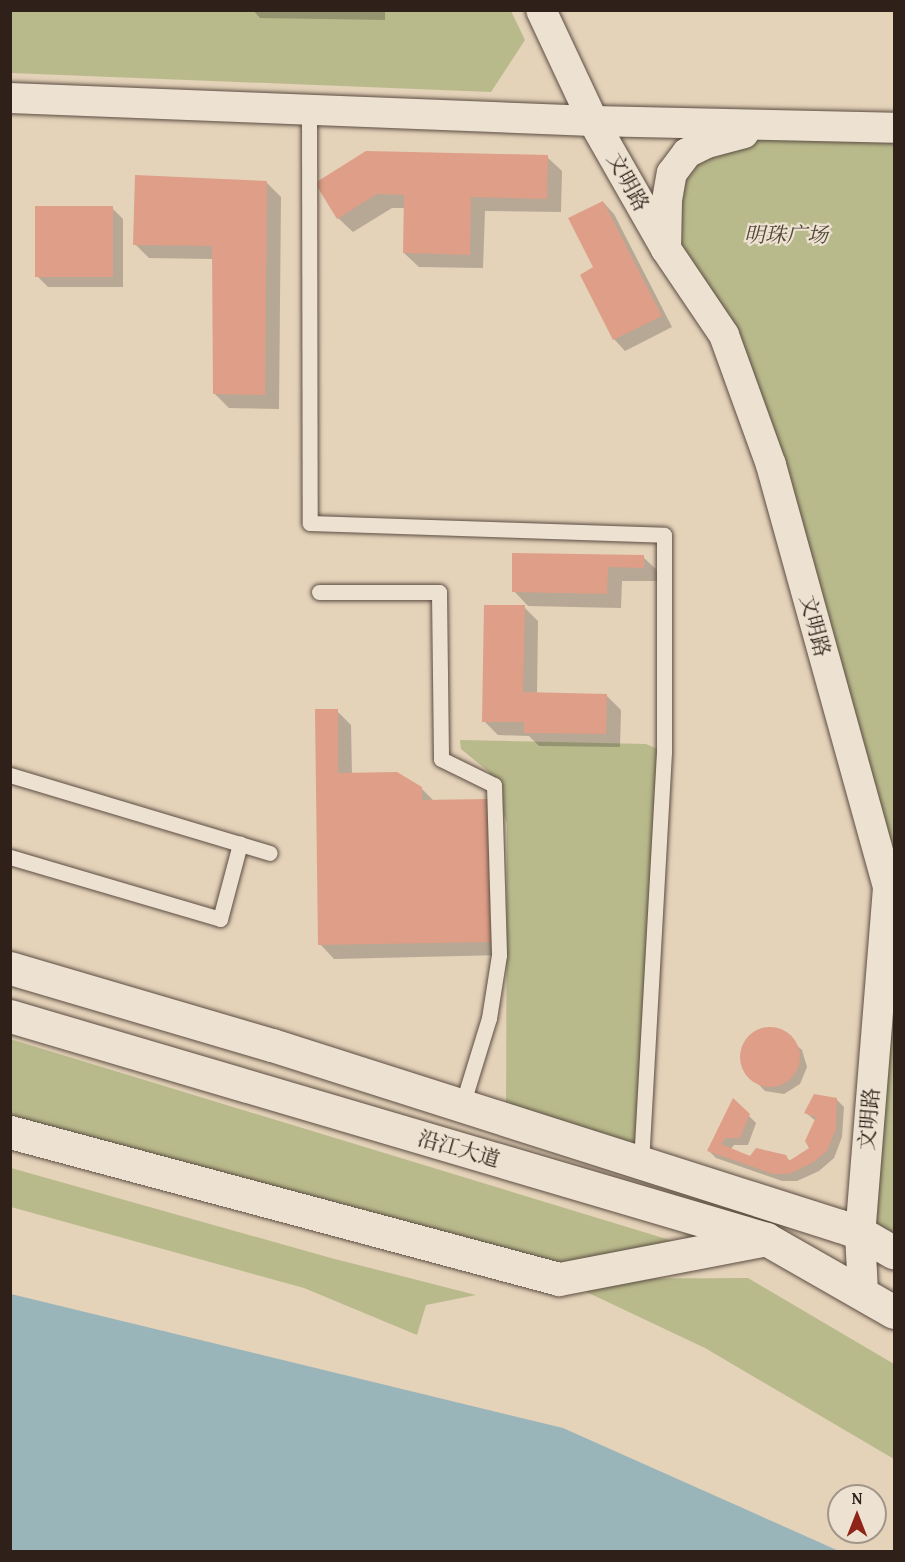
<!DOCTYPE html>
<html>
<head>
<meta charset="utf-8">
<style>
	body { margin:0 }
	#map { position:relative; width:905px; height:1562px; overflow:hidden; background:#e4d2b9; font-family:"Gentium Book Plus","Noto Serif SC",serif }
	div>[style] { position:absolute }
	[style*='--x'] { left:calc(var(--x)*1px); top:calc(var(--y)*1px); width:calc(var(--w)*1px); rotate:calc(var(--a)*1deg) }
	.green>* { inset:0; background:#b9ba8c }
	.water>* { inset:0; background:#9ab5ba }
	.shadow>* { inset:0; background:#0003 }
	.building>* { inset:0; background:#de9e87; transform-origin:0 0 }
	.round { border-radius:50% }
	.roads { filter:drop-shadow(0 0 2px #5c4d42) drop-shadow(0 0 2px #5c4d42) }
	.service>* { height:15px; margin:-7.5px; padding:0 7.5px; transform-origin:7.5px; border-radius:7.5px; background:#ede2d2 }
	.minor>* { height:30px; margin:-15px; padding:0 15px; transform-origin:15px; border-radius:15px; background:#ede2d2 }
	.tertiary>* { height:33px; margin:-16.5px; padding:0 16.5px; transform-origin:16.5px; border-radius:16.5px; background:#ede2d2 }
	.secondary>* { height:33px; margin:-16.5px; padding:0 16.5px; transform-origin:16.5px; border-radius:16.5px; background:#ede2d2 }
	span { translate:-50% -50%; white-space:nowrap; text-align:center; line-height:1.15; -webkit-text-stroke:4.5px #ede2d2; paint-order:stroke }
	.street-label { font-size:21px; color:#2f211a }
	.park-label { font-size:21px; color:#524736; font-style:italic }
	.frame { position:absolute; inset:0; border:12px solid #2f211a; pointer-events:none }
	.north { position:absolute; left:827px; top:1484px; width:60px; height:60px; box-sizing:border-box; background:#ede2d2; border:2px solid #a19588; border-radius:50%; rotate:0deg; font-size:16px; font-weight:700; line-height:24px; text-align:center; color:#2f211a }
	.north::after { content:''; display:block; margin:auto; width:21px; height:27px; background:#8f2418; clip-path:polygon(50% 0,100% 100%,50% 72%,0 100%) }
</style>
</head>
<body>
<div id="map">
	<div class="green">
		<i style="clip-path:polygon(11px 10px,511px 11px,525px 40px,491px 92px,11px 73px)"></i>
		<i style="clip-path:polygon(894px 128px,894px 1253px,860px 1233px,888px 888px,771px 465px,666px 249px,667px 200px,707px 143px)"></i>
		<i style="clip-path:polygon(460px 740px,646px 744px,664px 752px,641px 1163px,506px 1119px,507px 824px,489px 772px,461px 749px)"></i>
		<i style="clip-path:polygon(10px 1039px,706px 1251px,563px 1279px,748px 1278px,894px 1364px,894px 1459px,705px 1348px,559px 1279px,11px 1132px)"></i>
		<i style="clip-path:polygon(11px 1168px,331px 1258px,476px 1295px,426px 1305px,417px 1335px,304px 1288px,11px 1207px)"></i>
	</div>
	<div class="water">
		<i style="clip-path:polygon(11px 1294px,563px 1428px,839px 1551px,11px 1551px)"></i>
	</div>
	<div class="shadow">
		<i style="clip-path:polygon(253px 10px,385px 10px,385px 20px,260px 18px)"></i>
		<i style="clip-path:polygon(547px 157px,562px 171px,561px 212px,485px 211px,483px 268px,419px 267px,404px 253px,405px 208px,392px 208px,353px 232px,338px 218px,317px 183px)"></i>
		<i style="clip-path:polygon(267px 183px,281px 197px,279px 409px,229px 408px,215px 394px,213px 259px,149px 258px,135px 244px)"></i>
		<i style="clip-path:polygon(603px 202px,614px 214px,672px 327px,625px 351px,614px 339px,595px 268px)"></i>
		<i style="clip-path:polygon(112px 208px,123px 219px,123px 287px,48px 287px,37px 276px)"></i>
		<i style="clip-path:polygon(643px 557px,658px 571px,657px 581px,622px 581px,621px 608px,528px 606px,514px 591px)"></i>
		<i style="clip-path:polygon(524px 607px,538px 621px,537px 694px,606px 695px,621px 710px,620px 747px,539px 746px,529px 736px,498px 735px,484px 721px)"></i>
		<i style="clip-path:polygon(337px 711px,351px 725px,352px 774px,421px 788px,435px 802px,504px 955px,334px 959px,320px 944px)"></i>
		<i style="clip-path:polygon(770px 1029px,779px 1030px,802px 1050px,807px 1067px,800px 1084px,784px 1094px,765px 1091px,744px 1069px,741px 1060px,746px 1041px,753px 1034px)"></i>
		<i style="clip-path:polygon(836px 1099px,844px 1107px,842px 1137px,834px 1158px,819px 1171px,797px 1181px,782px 1181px,716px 1158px,709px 1151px,734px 1101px,756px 1123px,748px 1145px,734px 1145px,730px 1150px,750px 1158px,785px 1156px,790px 1161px,811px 1149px,816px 1121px,806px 1113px)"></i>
	</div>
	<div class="building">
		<i style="clip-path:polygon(366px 151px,548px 155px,547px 199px,471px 197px,470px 255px,403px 253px,404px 195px,377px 194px,337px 219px,315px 183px)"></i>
		<i style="clip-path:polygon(135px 175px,267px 181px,265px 395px,213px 394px,212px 246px,133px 245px)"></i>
		<i style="clip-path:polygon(603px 201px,662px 316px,613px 340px,580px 275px,593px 267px,568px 218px)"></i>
		<i style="left:35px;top:206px;width:78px;height:71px"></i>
		<i style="clip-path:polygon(512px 553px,644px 555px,644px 568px,608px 567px,607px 594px,512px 592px)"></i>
		<i style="clip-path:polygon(484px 605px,525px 605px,523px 692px,607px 694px,606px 734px,524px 733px,524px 722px,482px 722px)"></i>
		<i style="clip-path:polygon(315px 709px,338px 709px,338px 773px,397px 772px,422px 787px,422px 800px,488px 799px,491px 942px,318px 945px)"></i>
		<i class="round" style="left:740px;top:1027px;width:60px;height:60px"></i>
		<i style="clip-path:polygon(814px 1094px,837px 1098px,836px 1129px,827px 1151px,812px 1163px,789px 1174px,773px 1174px,707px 1151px,733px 1098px,750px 1114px,740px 1138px,726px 1138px,721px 1144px,750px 1156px,756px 1148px,786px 1155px,789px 1161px,809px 1148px,805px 1141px,816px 1117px,804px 1113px)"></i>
	</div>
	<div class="roads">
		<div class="service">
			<i style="--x:309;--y:110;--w:413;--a:89.9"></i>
			<i style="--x:310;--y:523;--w:354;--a:1.9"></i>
			<i style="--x:664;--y:535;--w:217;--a:90"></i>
			<i style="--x:664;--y:752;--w:412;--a:93.2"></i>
			<i style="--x:319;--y:592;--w:120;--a:0"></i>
			<i style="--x:439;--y:592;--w:167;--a:89.3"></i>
			<i style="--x:441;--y:759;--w:59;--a:26.1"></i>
			<i style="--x:494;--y:785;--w:170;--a:88.3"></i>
			<i style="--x:499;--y:955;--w:64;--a:99"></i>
			<i style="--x:489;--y:1018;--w:92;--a:107.1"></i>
			<i style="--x:10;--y:775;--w:271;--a:16.7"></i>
			<i style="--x:10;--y:857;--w:219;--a:16.4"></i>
			<i style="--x:220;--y:919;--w:78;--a:-75.1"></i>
		</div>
		<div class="minor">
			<i style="--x:541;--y:10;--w:123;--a:64.9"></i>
			<i style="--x:593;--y:121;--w:147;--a:60.3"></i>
			<i style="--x:666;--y:249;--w:104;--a:56"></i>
			<i style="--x:724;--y:335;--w:138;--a:70.1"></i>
			<i style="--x:771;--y:465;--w:439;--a:74.5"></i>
			<i style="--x:888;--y:888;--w:346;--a:94.6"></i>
			<i style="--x:860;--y:1233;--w:60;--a:87.1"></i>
			<i style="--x:10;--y:98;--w:583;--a:2.26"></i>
			<i style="--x:593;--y:121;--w:301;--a:1.3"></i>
			<i style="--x:666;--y:249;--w:49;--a:-88.8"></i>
			<i style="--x:667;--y:200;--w:27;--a:-80"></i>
			<i style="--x:672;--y:173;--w:25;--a:-53"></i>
			<i style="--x:687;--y:153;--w:22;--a:-27"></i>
			<i style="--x:707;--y:143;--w:38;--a:-15"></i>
		</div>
		<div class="tertiary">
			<i style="--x:10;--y:1132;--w:568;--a:14.99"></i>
			<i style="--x:559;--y:1279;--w:211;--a:-10.9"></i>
		</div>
		<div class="secondary">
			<i style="--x:10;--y:968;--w:273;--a:16.4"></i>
			<i style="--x:272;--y:1045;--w:596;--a:17.68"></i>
			<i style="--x:840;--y:1226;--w:21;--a:19"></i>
			<i style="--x:860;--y:1233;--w:39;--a:30"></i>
			<i style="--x:10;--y:1016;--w:788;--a:16.43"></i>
			<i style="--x:766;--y:1239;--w:147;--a:29.7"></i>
		</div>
	</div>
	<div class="street-label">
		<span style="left:628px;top:182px;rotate:61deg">文明路</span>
		<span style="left:815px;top:626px;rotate:75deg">文明路</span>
		<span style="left:869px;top:1119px;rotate:-85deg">文明路</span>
		<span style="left:459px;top:1149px;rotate:16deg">沿江大道</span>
	</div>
	<div class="park-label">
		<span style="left:786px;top:235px">明珠广场</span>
	</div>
	<div class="frame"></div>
	<div class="north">N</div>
</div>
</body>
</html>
